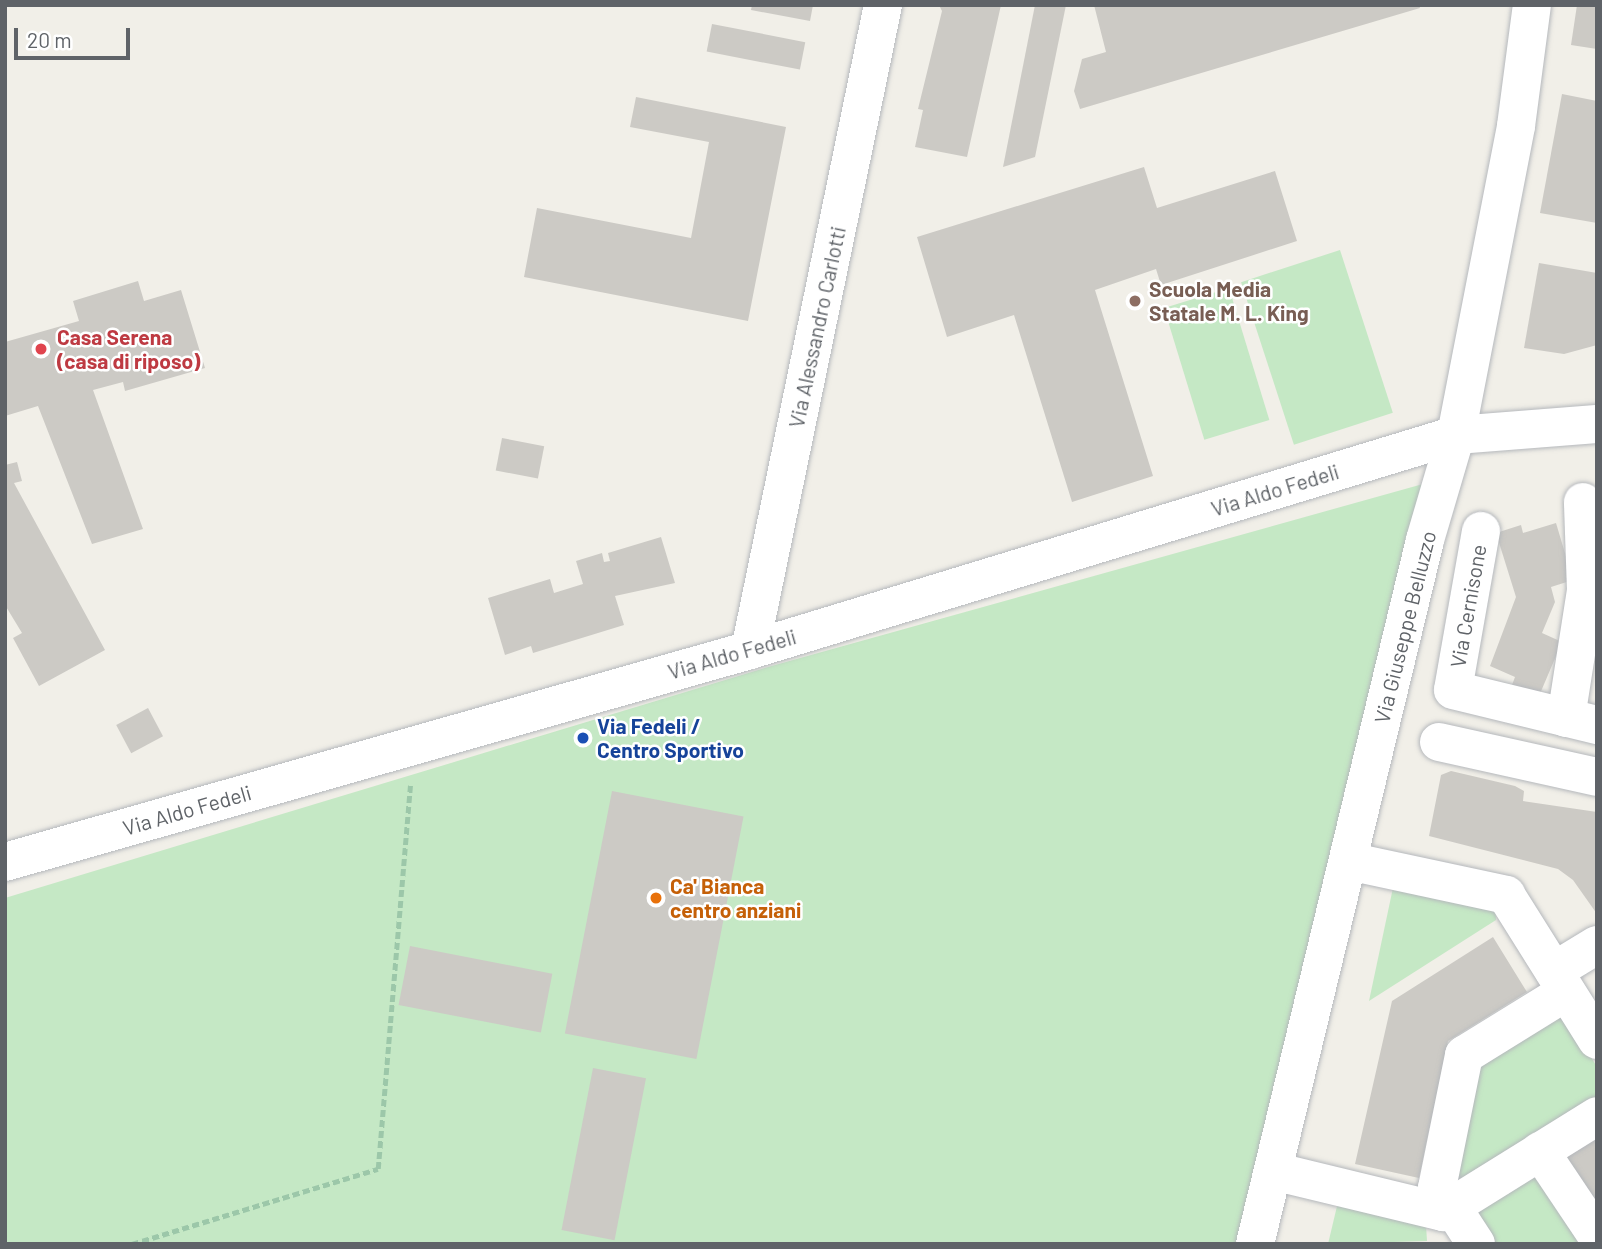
<!DOCTYPE html>
<html>
<head>
<meta charset="utf-8">
<style>
	body { margin:0 }
	#map { position:relative; width:1602px; height:1249px; overflow:hidden; background:#f1efe8; font-family:Barlow,sans-serif }
	div>[style] { position:absolute }
	[style*='--x'] { left:calc(var(--x)*1px); top:calc(var(--y)*1px); width:calc(var(--w)*1px); rotate:calc(var(--a)*1deg) }
	.green>* { inset:0; background:#c5e8c5; transform-origin:0 0 }
	.building>* { inset:0; background:#cccac5; transform-origin:0 0 }
	.path>* { height:4.5px; margin-top:-2.25px; transform-origin:0; background:repeating-linear-gradient(90deg,#9cc7a9 0 7px,transparent 0 10.5px) }
	.roads { filter:drop-shadow(0 0 2px #b5b8bc) drop-shadow(0 0 2px #b5b8bc) }
	.minor>* { height:38px; margin:-19px; padding:0 19px; transform-origin:19px; border-radius:19px; background:#fff }
	.dots>* { width:19px; height:19px; translate:-50% -50%; box-sizing:border-box; border:4px solid #fff; border-radius:50% }
	span { translate:-50% -50%; white-space:nowrap; text-align:center; line-height:1.15; -webkit-text-stroke:5px #fff; paint-order:stroke }
	.education-label { font-size:21px; color:#785e54; font-weight:700 }
	.left { translate:0 -50%; text-align:left }
	.street-label { font-size:21px; color:#5f6368 }
	.health-label { font-size:21px; color:#be3a42; font-weight:700 }
	.transit-label { font-size:21px; color:#164399; font-weight:700 }
	.food-label { font-size:21px; color:#c56008; font-weight:700 }
	.frame { position:absolute; inset:0; border:7px solid #5f6368; pointer-events:none }
	.scale { position:absolute; left:14px; top:28px; width:116px; height:32px; box-sizing:border-box; border:4px solid #5f6368; border-top:0; padding-left:9px; font-size:21px; line-height:24px; white-space:nowrap; color:#5f6368; -webkit-text-stroke:5px #fff; paint-order:stroke }
</style>
</head>
<body>
<div id="map">
	<div class="green">
		<i style="left:1340px;top:250px;width:171px;height:104px;rotate:72deg"></i>
		<i style="left:1229px;top:288px;width:138px;height:68px;rotate:73deg"></i>
		<i style="clip-path:polygon(1448px 477px,1247px 1244px,5px 1244px,5px 898px,768px 667px)"></i>
		<i style="clip-path:polygon(1394px 883px,1495px 904px,1496px 920px,1369px 1001px)"></i>
		<i style="clip-path:polygon(1562px 1009px,1597px 1067px,1597px 1102px,1462px 1190px,1447px 1182px,1473px 1062px)"></i>
		<i style="clip-path:polygon(1535px 1167px,1585px 1244px,1489px 1244px,1468px 1211px)"></i>
		<i style="clip-path:polygon(1338px 1202px,1426px 1225px,1427px 1241px,1328px 1244px)"></i>
	</div>
	<div class="building">
		<i style="clip-path:polygon(752px 5px,813px 5px,810px 21px,751px 10px)"></i>
		<i style="clip-path:polygon(939px 5px,1001px 5px,967px 157px,915px 147px,923px 110px,918px 109px,942px 11px)"></i>
		<i style="clip-path:polygon(1035px 5px,1066px 5px,1035px 157px,1003px 167px)"></i>
		<i style="clip-path:polygon(1094px 5px,1419px 5px,1420px 8px,1080px 109px,1074px 91px,1082px 59px,1106px 52px)"></i>
		<i style="clip-path:polygon(1577px 5px,1597px 5px,1597px 49px,1571px 45px)"></i>
		<i style="left:712px;top:24px;width:95px;height:28px;rotate:11deg"></i>
		<i style="clip-path:polygon(1562px 94px,1597px 101px,1597px 223px,1540px 213px)"></i>
		<i style="clip-path:polygon(636px 97px,786px 127px,748px 321px,524px 277px,537px 208px,691px 238px,709px 142px,630px 127px)"></i>
		<i style="clip-path:polygon(1144px 167px,1157px 208px,1275px 171px,1297px 241px,1161px 285px,1156px 269px,1095px 290px,1153px 476px,1072px 502px,1014px 315px,947px 337px,917px 237px)"></i>
		<i style="clip-path:polygon(1539px 263px,1597px 273px,1597px 345px,1564px 354px,1524px 348px)"></i>
		<i style="clip-path:polygon(138px 281px,144px 301px,181px 290px,205px 368px,125px 391px,123px 382px,93px 390px,143px 529px,92px 544px,38px 406px,5px 416px,5px 342px,79px 321px,73px 301px)"></i>
		<i style="left:502px;top:438px;width:43px;height:33px;rotate:11deg"></i>
		<i style="clip-path:polygon(17px 462px,22px 481px,14px 483px,105px 650px,39px 686px,13px 638px,22px 633px,5px 605px,5px 465px)"></i>
		<i style="clip-path:polygon(1556px 523px,1573px 580px,1551px 587px,1555px 602px,1542px 633px,1562px 642px,1539px 696px,1512px 685px,1515px 677px,1490px 666px,1516px 597px,1496px 533px,1521px 525px,1523px 533px)"></i>
		<i style="clip-path:polygon(661px 537px,675px 583px,615px 596px,624px 625px,533px 653px,531px 646px,505px 655px,488px 598px,550px 579px,554px 593px,583px 584px,576px 561px,602px 553px,604px 562px,610px 561px,608px 553px)"></i>
		<i style="left:148px;top:708px;width:32px;height:36px;rotate:62deg"></i>
		<i style="clip-path:polygon(1451px 771px,1515px 786px,1524px 791px,1523px 801px,1597px 812px,1597px 914px,1573px 880px,1558px 869px,1429px 836px,1441px 775px)"></i>
		<i style="left:612px;top:791px;width:134px;height:247px;rotate:11deg"></i>
		<i style="clip-path:polygon(1493px 937px,1527px 992px,1448px 1041px,1419px 1178px,1355px 1164px,1392px 1001px)"></i>
		<i style="left:410px;top:946px;width:145px;height:60px;rotate:11deg"></i>
		<i style="left:593px;top:1068px;width:54px;height:165px;rotate:11deg"></i>
		<i style="clip-path:polygon(1597px 1133px,1597px 1216px,1562px 1154px)"></i>
	</div>
	<div class="path">
		<i style="--x:132;--y:1244;--w:257;--a:-17"></i>
		<i style="--x:378;--y:1169;--w:385;--a:-85.2"></i>
	</div>
	<div class="roads">
		<div class="minor">
			<i style="--x:1481;--y:531;--w:161;--a:100"></i>
			<i style="--x:1453;--y:690;--w:148;--a:13.7"></i>
			<i style="--x:750;--y:650;--w:659;--a:-78.35"></i>
			<i style="--x:1566;--y:718;--w:130;--a:-81.1"></i>
			<i style="--x:1586;--y:590;--w:88;--a:-92"></i>
			<i style="--x:1439;--y:742;--w:162;--a:12.5"></i>
			<i style="--x:1348;--y:861;--w:162;--a:12.1"></i>
			<i style="--x:1506;--y:895;--w:171;--a:57.9"></i>
			<i style="--x:5;--y:862;--w:775;--a:-15.88"></i>
			<i style="--x:750;--y:650;--w:738;--a:-16.94"></i>
			<i style="--x:1456;--y:435;--w:141;--a:-4.5"></i>
			<i style="--x:1554;--y:971;--w:50;--a:-31.2"></i>
			<i style="--x:1540;--y:1151;--w:102;--a:56.2"></i>
			<i style="--x:1273;--y:1171;--w:175;--a:13.6"></i>
			<i style="--x:1443;--y:1212;--w:181;--a:-31.9"></i>
			<i style="--x:1452;--y:1207;--w:44;--a:57"></i>
			<i style="--x:1443;--y:1212;--w:25;--a:-104"></i>
			<i style="--x:1437;--y:1188;--w:136;--a:-78.5"></i>
			<i style="--x:1464;--y:1055;--w:120;--a:-31.7"></i>
			<i style="--x:1255;--y:1244;--w:724;--a:-76.42"></i>
			<i style="--x:1425;--y:540;--w:109;--a:-73.6"></i>
			<i style="--x:1456;--y:435;--w:315;--a:-79"></i>
			<i style="--x:1516;--y:126;--w:122;--a:-82.5"></i>
		</div>
	</div>
	<div class="dots">
		<i style="left:1135px;top:301px;background:#8d6e63"></i>
		<i style="left:41px;top:349px;background:#e0444e"></i>
		<i style="left:583px;top:738px;background:#1a4fb4"></i>
		<i style="left:656px;top:898px;background:#e8710a"></i>
	</div>
	<div class="education-label">
		<span class="left" style="left:1149px;top:301px">Scuola Media<br>Statale M. L. King</span>
	</div>
	<div class="street-label">
		<span style="left:817px;top:327px;rotate:-78deg">Via Alessandro Carlotti</span>
		<span style="left:1275px;top:490px;rotate:-17deg">Via Aldo Fedeli</span>
		<span style="left:1468px;top:606px;rotate:-80deg">Via Cernisone</span>
		<span style="left:1405px;top:627px;rotate:-76deg">Via Giuseppe Belluzzo</span>
		<span style="left:732px;top:654px;rotate:-16deg">Via Aldo Fedeli</span>
		<span style="left:187px;top:810px;rotate:-16deg">Via Aldo Fedeli</span>
	</div>
	<div class="health-label">
		<span class="left" style="left:57px;top:349px">Casa Serena<br>(casa di riposo)</span>
	</div>
	<div class="transit-label">
		<span class="left" style="left:597px;top:738px">Via Fedeli /<br>Centro Sportivo</span>
	</div>
	<div class="food-label">
		<span class="left" style="left:670px;top:898px">Ca' Bianca<br>centro anziani</span>
	</div>
	<div class="frame"></div>
	<div class="scale">20 m</div>
</div>
</body>
</html>
